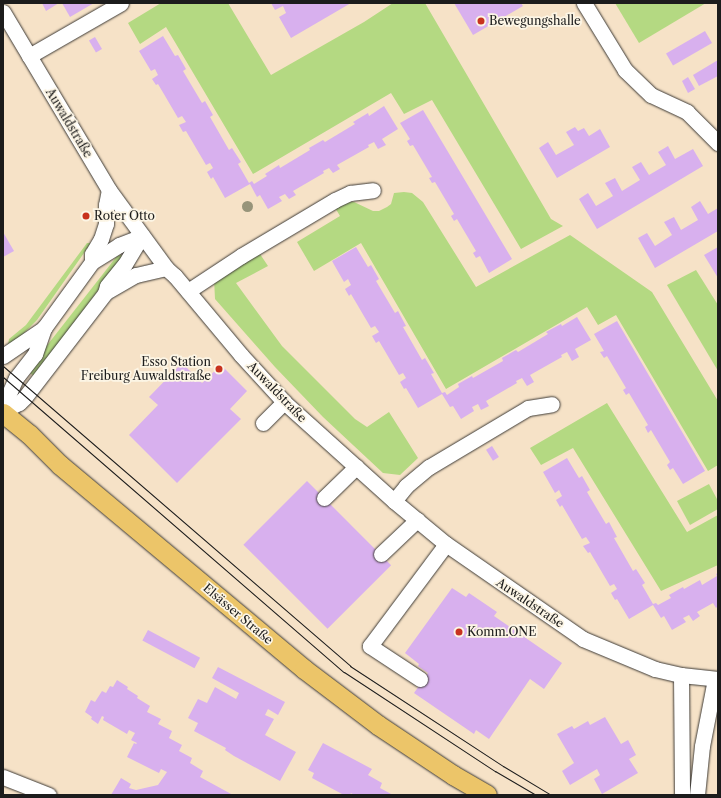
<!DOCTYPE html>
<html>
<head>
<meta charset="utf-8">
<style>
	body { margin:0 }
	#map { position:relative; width:721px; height:798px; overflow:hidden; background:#f6e2c7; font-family:"Libre Caslon Text",serif }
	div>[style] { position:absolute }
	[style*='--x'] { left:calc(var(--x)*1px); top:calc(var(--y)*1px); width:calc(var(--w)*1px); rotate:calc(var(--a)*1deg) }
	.green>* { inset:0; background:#b4d982 }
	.building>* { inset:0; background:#d8b0ee; transform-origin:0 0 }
	.roads { filter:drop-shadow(0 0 1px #3d3a36) drop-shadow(0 0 1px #3d3a36) }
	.minor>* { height:15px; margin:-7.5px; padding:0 7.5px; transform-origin:7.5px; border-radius:7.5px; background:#fff }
	.major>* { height:19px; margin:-9.5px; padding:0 9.5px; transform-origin:9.5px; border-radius:9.5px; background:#ecc569 }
	.tram>* { height:1px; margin:-0.5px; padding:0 0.5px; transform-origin:0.5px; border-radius:0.5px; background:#1c1c1c }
	.trees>* { width:11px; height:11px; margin:-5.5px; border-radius:50%; background:#97947a }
	.dots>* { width:11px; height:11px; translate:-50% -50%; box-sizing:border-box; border:2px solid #fcf5e5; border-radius:50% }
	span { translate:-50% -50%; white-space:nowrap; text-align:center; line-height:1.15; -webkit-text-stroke:3.5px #fcf5e5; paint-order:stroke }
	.poi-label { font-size:12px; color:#1c1c1c }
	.left { translate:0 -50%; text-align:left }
	.right { translate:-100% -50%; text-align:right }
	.street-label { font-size:12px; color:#1c1c1c }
	.frame { position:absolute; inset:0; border:4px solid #1c1c1c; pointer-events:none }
</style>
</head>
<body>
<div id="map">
	<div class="green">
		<i style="clip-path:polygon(161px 3px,228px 3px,271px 75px,364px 22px,393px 3px,425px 3px,551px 219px,563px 226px,521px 249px,432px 100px,404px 114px,391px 93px,253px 174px,166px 27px,140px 44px,128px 23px)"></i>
		<i style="clip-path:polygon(615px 3px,706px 3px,639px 43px)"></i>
		<i style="clip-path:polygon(404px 192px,412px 193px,423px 202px,476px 287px,570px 235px,652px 292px,718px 401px,718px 465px,708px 471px,616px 315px,598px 325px,587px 307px,446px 389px,361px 243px,314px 271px,297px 242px,340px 216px,334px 206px,344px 201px,354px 202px,373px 211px,379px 211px,387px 207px,391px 204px,394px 193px)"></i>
		<i style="clip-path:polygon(87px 243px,91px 243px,37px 320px,22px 335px,8px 345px,9px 339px,26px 325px)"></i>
		<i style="clip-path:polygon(258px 251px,268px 266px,236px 283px,282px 346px,355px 419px,367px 427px,389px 412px,418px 458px,400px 475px,383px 473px,323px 417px,275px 367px,215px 299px,214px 279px)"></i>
		<i style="clip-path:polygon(121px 255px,123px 257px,34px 376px,27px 371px,117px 256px)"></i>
		<i style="clip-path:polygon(696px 270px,718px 305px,718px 371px,667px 285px)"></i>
		<i style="clip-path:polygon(607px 403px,687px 532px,718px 515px,718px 565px,661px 591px,573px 448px,541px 465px,530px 448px)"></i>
		<i style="clip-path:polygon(709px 484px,718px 501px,718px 509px,690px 525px,677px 501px)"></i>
	</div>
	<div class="building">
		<i style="clip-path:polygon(42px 3px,59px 3px,46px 11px)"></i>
		<i style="clip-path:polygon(62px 3px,94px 3px,70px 17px)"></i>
		<i style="clip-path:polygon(271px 3px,351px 3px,291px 38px,279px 17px,286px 13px,283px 6px,275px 10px)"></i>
		<i style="clip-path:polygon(454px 3px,521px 3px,523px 6px,473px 35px)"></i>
		<i style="left:705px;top:31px;width:14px;height:45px;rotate:60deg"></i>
		<i style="clip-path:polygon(163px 36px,175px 56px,178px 55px,186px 69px,183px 71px,202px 103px,205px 101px,213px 115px,210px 117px,229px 150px,232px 148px,241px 162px,238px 164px,249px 183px,252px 181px,254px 184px,267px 176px,265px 174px,279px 165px,280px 168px,310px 150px,309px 148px,323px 140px,325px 142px,355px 124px,353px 122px,368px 113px,369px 116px,384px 106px,398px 129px,382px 139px,386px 145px,378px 149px,374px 142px,368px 145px,369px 147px,337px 165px,340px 169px,333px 173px,329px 168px,323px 171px,324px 173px,293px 191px,296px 195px,289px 199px,285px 194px,279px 197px,282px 201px,268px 209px,260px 195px,257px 197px,250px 184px,225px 198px,213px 177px,211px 179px,207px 172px,213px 168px,210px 163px,206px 165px,186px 131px,183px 132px,179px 125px,186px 122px,182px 116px,178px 118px,158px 84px,156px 85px,152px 79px,158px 75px,155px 69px,151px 71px,139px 51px)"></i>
		<i style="left:95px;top:37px;width:14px;height:7px;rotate:60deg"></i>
		<i style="clip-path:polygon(718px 60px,718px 76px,699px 86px,693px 75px)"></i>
		<i style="clip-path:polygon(688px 77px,695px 89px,688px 93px,682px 81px)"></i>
		<i style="clip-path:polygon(423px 110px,512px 259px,489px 273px,480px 256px,476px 258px,473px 253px,476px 251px,457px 219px,454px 221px,451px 216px,454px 214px,435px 182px,432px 183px,429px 178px,432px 177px,413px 145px,410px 146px,407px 141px,410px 139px,400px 123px)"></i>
		<i style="clip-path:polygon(575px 127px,578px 131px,584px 128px,589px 136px,600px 129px,610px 147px,557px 178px,539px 148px,548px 142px,556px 155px,574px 145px,566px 132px)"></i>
		<i style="clip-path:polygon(668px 146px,675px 159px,693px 149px,703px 166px,597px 229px,579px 199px,588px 193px,596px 206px,613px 196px,605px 183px,615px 178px,622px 191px,640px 180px,632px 167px,641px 162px,649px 175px,666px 165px,658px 152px)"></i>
		<i style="clip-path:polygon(700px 201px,708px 214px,718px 208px,718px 231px,655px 268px,638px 238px,647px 233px,655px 246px,672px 235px,664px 222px,674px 217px,681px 230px,698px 220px,691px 207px)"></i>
		<i style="clip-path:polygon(3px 232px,14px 251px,3px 257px)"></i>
		<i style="clip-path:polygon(356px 247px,368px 267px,371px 265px,379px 279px,376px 281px,395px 313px,398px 311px,406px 326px,403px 327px,422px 360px,425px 358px,434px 373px,431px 374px,442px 393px,445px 392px,447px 395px,459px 387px,458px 384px,472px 376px,473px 378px,503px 361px,502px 358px,516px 350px,518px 352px,548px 334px,546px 332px,561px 324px,562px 326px,577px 317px,591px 340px,575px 349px,579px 357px,572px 361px,567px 352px,561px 355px,562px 357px,530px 375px,534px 382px,527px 386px,522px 378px,516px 381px,517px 383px,486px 401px,489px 406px,481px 410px,478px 404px,472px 407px,474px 411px,461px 419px,453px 406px,450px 407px,442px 394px,418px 408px,406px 388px,404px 389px,400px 382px,406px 378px,403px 373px,399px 375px,379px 341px,376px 343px,372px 336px,379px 332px,375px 326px,371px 328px,351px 294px,349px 296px,345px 289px,351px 285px,348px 279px,344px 282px,332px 261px)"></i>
		<i style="clip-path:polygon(718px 247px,718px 278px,704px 255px)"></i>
		<i style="clip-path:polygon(617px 321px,705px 471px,683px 484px,673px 468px,670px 470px,667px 465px,670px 462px,651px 430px,648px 433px,645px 427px,648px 425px,629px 393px,626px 395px,623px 390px,626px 388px,607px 356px,604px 358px,600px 352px,604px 351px,594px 334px)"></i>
		<i style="clip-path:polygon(182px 363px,202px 383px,221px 365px,247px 391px,230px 409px,241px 419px,177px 483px,129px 435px,158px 405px,149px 397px)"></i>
		<i style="left:492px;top:446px;width:13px;height:7px;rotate:58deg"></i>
		<i style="clip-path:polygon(567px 458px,579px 478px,582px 476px,590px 490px,587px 492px,606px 524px,609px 522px,617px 537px,614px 538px,633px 571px,636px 569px,645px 583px,642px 585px,653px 604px,656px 603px,658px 605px,671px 598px,669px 595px,683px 587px,684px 589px,700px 580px,702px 585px,717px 576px,716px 574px,718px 573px,718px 606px,716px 608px,713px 603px,697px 612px,700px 616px,693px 621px,689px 615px,683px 618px,686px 622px,672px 630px,664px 616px,661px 618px,653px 605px,629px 619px,617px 599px,615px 600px,611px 593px,617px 589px,614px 584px,610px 586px,590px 552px,588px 553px,583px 546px,590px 543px,586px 537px,582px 539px,562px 505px,560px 507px,556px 500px,562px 496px,559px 490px,555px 493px,543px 472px)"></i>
		<i style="left:307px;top:481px;width:119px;height:90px;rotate:45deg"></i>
		<i style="clip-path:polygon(452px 588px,466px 597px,469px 593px,497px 612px,494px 616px,562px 663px,544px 689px,530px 679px,489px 739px,476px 730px,474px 734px,414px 693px,428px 673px,418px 666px,419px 664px,405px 653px)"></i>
		<i style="left:148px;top:630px;width:59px;height:12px;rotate:28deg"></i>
		<i style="clip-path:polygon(218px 667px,285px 702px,278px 715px,268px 709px,265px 715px,274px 719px,265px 735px,296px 752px,280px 781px,234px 756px,225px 750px,226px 748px,194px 731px,198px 723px,188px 718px,198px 699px,207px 703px,215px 687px,236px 699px,239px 693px,212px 678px)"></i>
		<i style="clip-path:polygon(117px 680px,128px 687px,127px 689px,138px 696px,137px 698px,150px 706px,147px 712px,161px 719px,158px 724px,172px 731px,169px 738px,182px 745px,179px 751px,192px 758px,190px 763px,203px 771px,200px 777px,233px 795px,111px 795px,121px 778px,131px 784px,129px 788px,136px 790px,158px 785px,167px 772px,161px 769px,159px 773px,127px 757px,134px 743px,136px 744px,137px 743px,131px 740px,135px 733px,129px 730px,127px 734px,103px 720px,104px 717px,102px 716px,98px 724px,91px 719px,92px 717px,85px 712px,91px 700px,95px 702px,102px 691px,106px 693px,110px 686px,113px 687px)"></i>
		<i style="clip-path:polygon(605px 717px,621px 744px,628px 740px,636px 755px,629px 759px,638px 773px,602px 794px,594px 779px,600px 775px,597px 769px,570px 785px,562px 771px,574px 763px,557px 734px,572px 726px,574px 729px,588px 721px,590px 725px)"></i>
		<i style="clip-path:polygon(323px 743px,372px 769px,368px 775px,382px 783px,380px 788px,393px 795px,354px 795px,351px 793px,350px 795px,344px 795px,312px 778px,314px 773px,308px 770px)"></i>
	</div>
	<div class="roads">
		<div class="minor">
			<i style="--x:584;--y:3;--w:79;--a:58.5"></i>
			<i style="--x:625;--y:70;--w:36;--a:44"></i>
			<i style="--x:651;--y:95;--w:40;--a:25"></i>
			<i style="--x:687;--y:112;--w:44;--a:45"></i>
			<i style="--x:3;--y:12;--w:207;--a:59.2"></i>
			<i style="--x:109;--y:190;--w:97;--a:53.8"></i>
			<i style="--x:166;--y:268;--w:12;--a:42"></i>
			<i style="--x:175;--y:276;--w:103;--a:50.1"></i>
			<i style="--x:241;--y:355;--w:64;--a:47.5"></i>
			<i style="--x:284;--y:402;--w:148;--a:42"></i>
			<i style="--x:394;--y:501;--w:67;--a:39.6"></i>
			<i style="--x:446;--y:544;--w:167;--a:34.7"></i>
			<i style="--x:583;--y:639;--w:78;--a:22.6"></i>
			<i style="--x:655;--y:669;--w:27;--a:13"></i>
			<i style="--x:681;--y:675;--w:37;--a:6"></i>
			<i style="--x:29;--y:56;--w:106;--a:-29.9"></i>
			<i style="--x:92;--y:262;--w:8;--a:-90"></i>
			<i style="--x:92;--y:254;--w:17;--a:-59"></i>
			<i style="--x:101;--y:239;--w:16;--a:-72"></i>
			<i style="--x:106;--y:224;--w:19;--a:-90"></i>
			<i style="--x:106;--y:205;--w:15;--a:-79"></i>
			<i style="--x:188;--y:291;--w:64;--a:-33.4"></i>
			<i style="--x:241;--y:256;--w:109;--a:-30.8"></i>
			<i style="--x:335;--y:200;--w:17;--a:-25"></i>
			<i style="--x:350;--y:193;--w:23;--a:-7"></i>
			<i style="--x:106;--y:292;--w:34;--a:-30"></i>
			<i style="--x:136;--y:275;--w:31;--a:-13"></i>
			<i style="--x:3;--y:356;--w:50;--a:-34.3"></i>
			<i style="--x:3;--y:407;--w:32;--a:-66"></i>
			<i style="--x:16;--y:378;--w:31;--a:-52"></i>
			<i style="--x:35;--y:354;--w:28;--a:-71"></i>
			<i style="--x:44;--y:328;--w:82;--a:-54"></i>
			<i style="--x:92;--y:262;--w:32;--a:-32"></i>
			<i style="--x:119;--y:245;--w:25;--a:-21"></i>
			<i style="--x:3;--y:411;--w:18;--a:-27"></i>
			<i style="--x:19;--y:403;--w:8;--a:-45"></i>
			<i style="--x:25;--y:397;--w:131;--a:-52.4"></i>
			<i style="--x:105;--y:293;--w:7;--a:-74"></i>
			<i style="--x:107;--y:286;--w:28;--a:-51"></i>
			<i style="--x:125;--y:264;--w:33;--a:-59"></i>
			<i style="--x:263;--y:423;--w:30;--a:-45"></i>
			<i style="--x:324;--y:498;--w:45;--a:-44.1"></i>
			<i style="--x:394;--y:501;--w:19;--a:-51"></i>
			<i style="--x:406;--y:486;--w:30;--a:-40"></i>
			<i style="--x:429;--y:467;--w:115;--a:-30.8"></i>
			<i style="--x:528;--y:408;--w:24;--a:-9"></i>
			<i style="--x:381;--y:554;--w:50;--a:-43.4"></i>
			<i style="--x:681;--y:675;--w:120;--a:89.5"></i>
			<i style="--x:420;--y:679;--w:60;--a:-146.6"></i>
			<i style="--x:370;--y:646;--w:127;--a:-53.3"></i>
			<i style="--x:3;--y:777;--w:49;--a:21.4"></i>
			<i style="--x:697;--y:795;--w:49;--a:-84.2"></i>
			<i style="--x:702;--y:746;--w:68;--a:-79"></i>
		</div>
		<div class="major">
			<i style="--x:3;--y:413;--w:33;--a:39"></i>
			<i style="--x:29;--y:434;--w:44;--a:45"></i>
			<i style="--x:60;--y:465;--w:318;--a:39.9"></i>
			<i style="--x:304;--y:669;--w:93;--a:37.1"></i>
			<i style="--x:378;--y:725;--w:90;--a:33.7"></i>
			<i style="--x:453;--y:775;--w:39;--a:30"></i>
		</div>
	</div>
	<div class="tram">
		<i style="--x:3;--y:366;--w:459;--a:40.8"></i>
		<i style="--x:350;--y:666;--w:183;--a:33.2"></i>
		<i style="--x:503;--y:766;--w:56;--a:31.1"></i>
		<i style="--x:3;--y:377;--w:451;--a:40.9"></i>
		<i style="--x:344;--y:672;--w:181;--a:33.3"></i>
		<i style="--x:495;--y:771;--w:48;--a:30.3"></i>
	</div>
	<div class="trees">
		<i style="left:247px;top:206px"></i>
	</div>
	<div class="dots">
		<i style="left:481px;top:21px;background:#c8321e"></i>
		<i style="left:86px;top:216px;background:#c8321e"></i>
		<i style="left:219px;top:369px;background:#c8321e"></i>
		<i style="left:459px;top:632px;background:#c8321e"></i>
	</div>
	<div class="poi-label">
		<span class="left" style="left:489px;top:21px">Bewegungshalle</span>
		<span class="left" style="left:94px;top:216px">Roter Otto</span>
		<span class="right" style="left:211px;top:369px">Esso Station<br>Freiburg Auwaldstraße</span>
		<span class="left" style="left:467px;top:632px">Komm.ONE</span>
	</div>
	<div class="street-label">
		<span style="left:69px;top:123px;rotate:59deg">Auwaldstraße</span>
		<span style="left:277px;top:392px;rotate:46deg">Auwaldstraße</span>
		<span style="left:530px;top:603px;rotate:34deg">Auwaldstraße</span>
		<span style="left:238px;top:614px;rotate:40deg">Elsässer Straße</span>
	</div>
	<div class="frame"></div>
</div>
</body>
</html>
